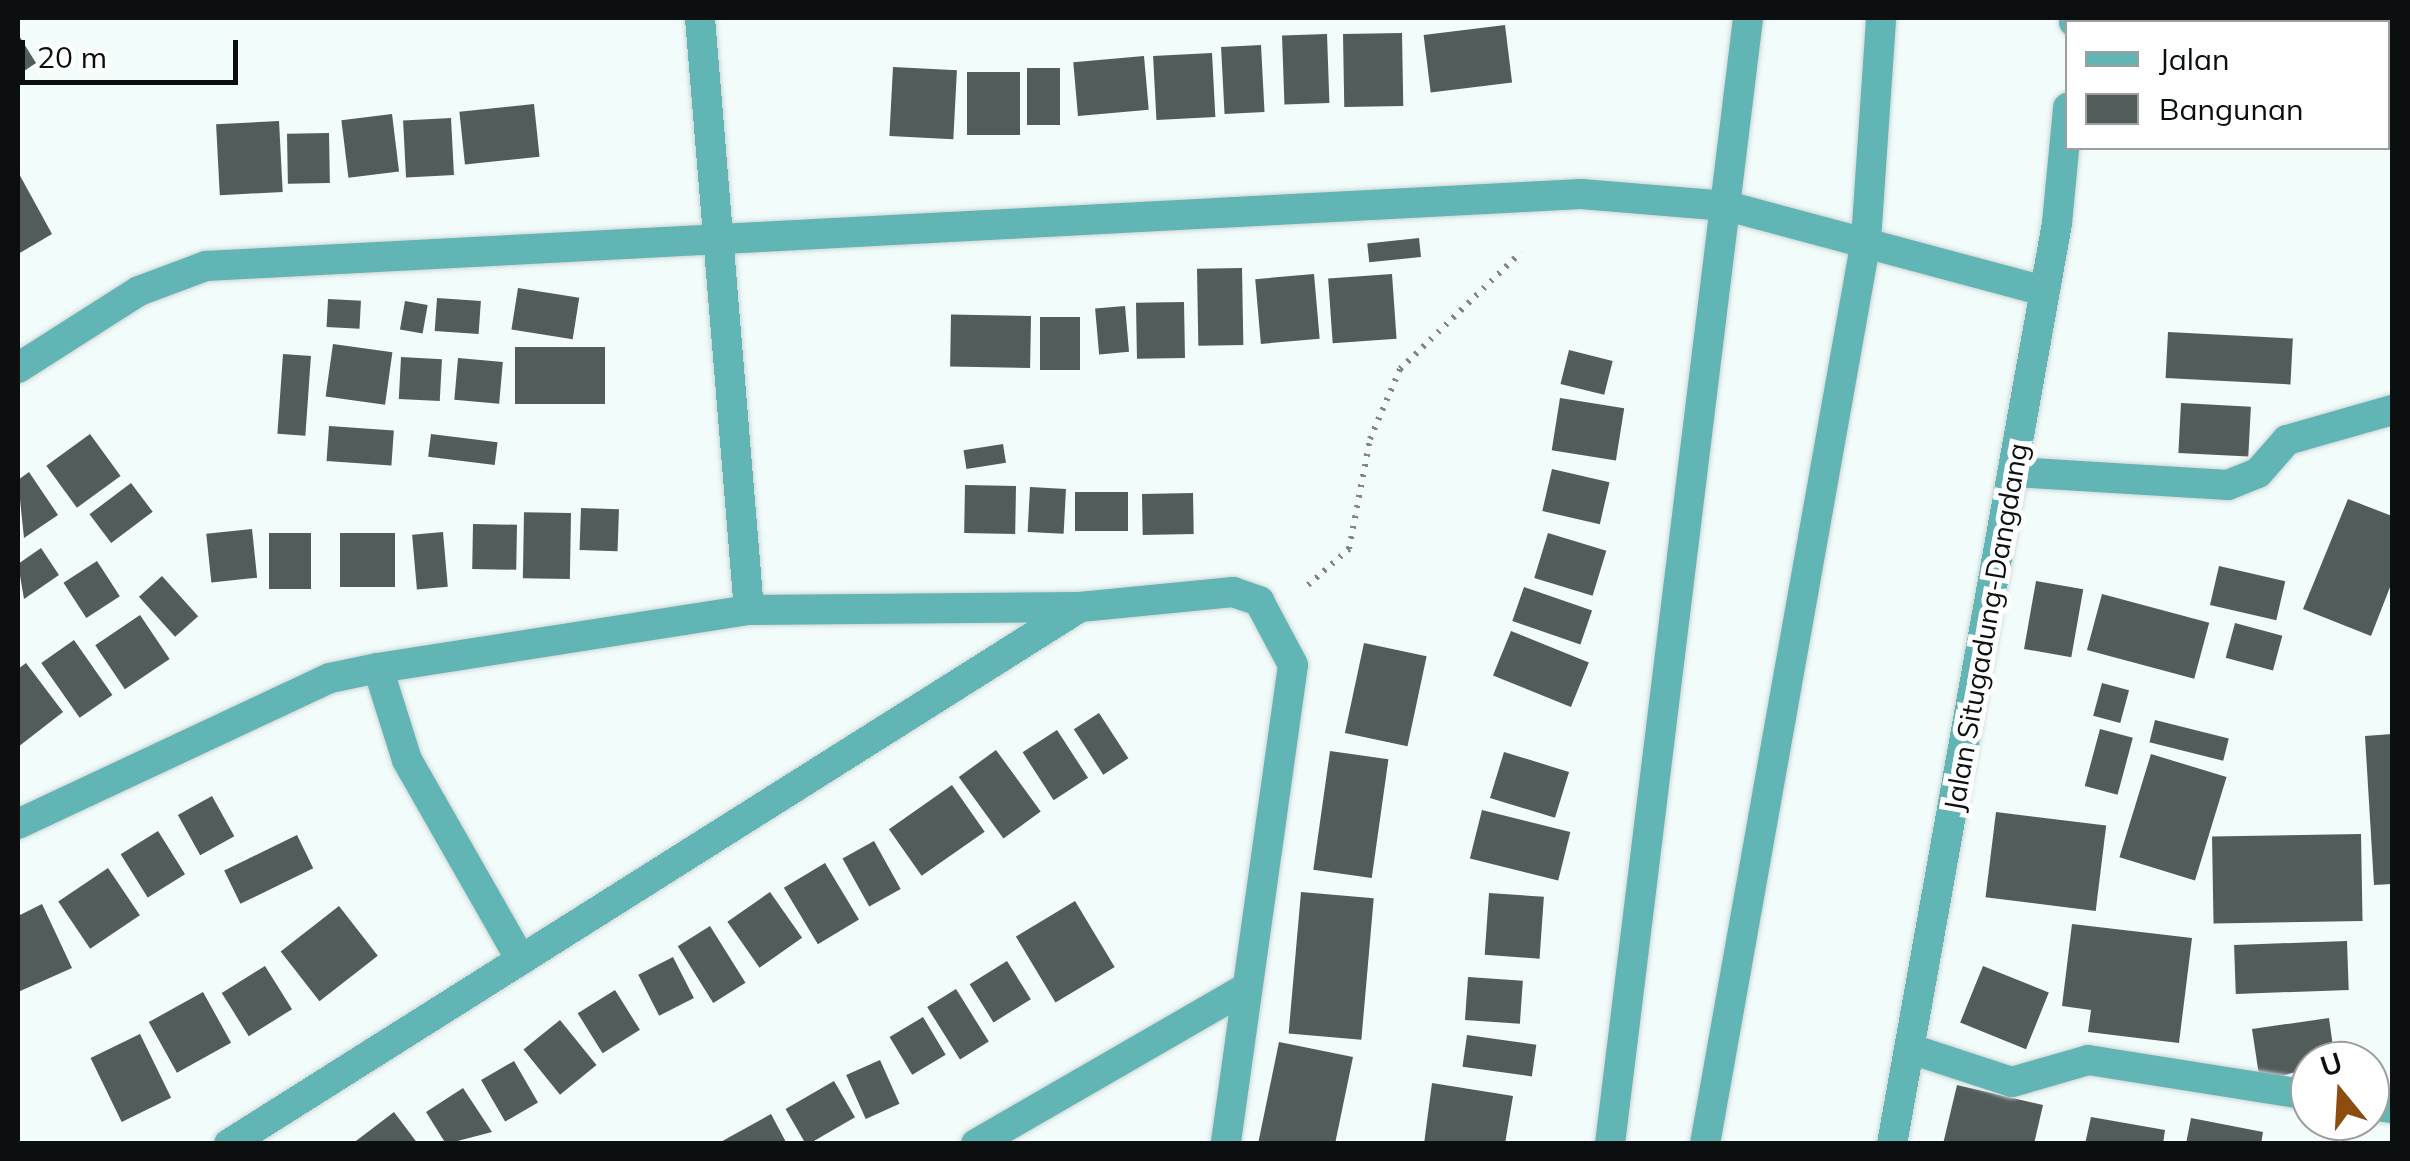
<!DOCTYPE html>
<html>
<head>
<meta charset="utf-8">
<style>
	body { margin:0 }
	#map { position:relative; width:2410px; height:1161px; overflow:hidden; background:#f1fcfb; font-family:Mulish,sans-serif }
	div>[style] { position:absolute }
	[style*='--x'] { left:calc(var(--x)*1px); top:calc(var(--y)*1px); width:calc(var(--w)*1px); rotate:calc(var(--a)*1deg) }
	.building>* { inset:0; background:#525c5b; transform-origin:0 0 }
	.path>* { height:6px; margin-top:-3px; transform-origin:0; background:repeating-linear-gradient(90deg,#7f8786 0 2.5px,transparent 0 10.5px) }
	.roads { filter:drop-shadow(0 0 2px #ccd6d5) drop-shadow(0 0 2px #ccd6d5) }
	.minor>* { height:30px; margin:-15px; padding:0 15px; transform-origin:15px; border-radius:15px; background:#61b5b4 }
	span { translate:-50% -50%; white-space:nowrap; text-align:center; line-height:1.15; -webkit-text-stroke:10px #fff; paint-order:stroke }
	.street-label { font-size:28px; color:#0b0f0f }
	.frame { position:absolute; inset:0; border:20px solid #0b0f0f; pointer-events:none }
	.legend { position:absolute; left:2065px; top:20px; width:325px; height:130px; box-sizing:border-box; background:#fff; border:2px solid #9d9f9f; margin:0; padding:12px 18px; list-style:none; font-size:30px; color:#0b0f0f }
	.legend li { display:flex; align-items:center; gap:20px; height:50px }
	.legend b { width:50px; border:2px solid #9d9f9f }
	.north { position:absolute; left:2290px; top:1041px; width:100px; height:100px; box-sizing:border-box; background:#fff; border:2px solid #9d9f9f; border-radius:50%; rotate:342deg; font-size:28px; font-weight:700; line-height:40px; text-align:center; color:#0b0f0f }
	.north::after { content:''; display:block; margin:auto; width:35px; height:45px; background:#8b4d10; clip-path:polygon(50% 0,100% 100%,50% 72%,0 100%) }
	.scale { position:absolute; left:20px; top:40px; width:218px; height:45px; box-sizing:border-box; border:5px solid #0b0f0f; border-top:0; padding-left:12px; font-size:30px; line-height:35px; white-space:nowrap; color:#0b0f0f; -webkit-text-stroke:8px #fff; paint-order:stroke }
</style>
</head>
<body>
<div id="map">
	<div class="building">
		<i style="left:1505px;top:25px;width:58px;height:82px;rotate:83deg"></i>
		<i style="left:1402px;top:33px;width:73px;height:59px;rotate:89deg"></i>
		<i style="clip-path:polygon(18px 34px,36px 63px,18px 75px)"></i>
		<i style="left:1327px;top:34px;width:69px;height:45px;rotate:88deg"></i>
		<i style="left:1261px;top:45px;width:67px;height:40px;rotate:87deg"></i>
		<i style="left:1212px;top:53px;width:64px;height:59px;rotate:87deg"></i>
		<i style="left:1144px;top:56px;width:54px;height:71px;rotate:85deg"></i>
		<i style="left:893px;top:67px;width:64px;height:69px;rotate:3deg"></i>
		<i style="left:1027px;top:68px;width:33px;height:57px"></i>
		<i style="left:1020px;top:72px;width:63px;height:53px;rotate:90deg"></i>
		<i style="left:534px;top:104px;width:53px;height:75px;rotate:84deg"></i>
		<i style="left:392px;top:114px;width:58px;height:51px;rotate:83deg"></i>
		<i style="left:451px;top:118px;width:57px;height:48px;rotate:87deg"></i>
		<i style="left:279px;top:121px;width:71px;height:63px;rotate:87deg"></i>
		<i style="left:329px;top:133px;width:50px;height:42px;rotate:89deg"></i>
		<i style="clip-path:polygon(18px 172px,52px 234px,18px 254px)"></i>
		<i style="left:1419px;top:238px;width:19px;height:52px;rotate:84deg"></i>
		<i style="left:1242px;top:268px;width:77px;height:45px;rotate:89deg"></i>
		<i style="left:1314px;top:274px;width:65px;height:59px;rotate:85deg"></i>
		<i style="left:1392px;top:274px;width:65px;height:64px;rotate:86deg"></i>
		<i style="left:518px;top:288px;width:62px;height:42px;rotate:9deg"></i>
		<i style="left:437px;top:298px;width:44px;height:33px;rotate:4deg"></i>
		<i style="left:328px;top:299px;width:33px;height:28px;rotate:3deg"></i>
		<i style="left:405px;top:301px;width:23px;height:29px;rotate:10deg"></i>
		<i style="left:1184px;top:302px;width:56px;height:48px;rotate:89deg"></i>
		<i style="left:1125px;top:306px;width:46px;height:30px;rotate:85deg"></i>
		<i style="left:1031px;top:316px;width:52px;height:80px;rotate:91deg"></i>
		<i style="left:1040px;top:317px;width:40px;height:53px"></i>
		<i style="left:2168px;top:332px;width:125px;height:46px;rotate:3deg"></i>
		<i style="left:333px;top:344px;width:60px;height:53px;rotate:8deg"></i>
		<i style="left:605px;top:347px;width:57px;height:90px;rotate:90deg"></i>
		<i style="left:1569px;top:350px;width:45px;height:35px;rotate:14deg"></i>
		<i style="left:283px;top:354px;width:28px;height:80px;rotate:4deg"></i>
		<i style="left:401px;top:357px;width:41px;height:42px;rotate:3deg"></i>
		<i style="left:458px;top:358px;width:45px;height:42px;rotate:5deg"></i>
		<i style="left:1560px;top:398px;width:65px;height:53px;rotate:9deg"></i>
		<i style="left:2181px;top:403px;width:70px;height:50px;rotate:3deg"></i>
		<i style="left:329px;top:426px;width:65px;height:35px;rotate:4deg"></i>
		<i style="left:90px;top:434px;width:52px;height:54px;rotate:54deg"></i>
		<i style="left:431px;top:434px;width:67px;height:23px;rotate:7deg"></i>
		<i style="left:1003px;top:444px;width:19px;height:40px;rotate:81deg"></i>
		<i style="left:1552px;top:469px;width:59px;height:43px;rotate:13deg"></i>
		<i style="clip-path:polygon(29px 472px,58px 515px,24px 538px,18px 480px)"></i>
		<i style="left:131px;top:483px;width:36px;height:52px;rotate:53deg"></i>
		<i style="left:965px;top:485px;width:51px;height:48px;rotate:1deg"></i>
		<i style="left:1030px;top:487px;width:36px;height:45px;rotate:3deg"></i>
		<i style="left:1075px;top:492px;width:53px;height:39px"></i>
		<i style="left:1193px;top:493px;width:41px;height:51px;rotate:89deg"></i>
		<i style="clip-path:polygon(2348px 499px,2392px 516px,2392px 582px,2371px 636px,2303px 609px)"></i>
		<i style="left:581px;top:508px;width:38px;height:42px;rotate:2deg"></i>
		<i style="left:571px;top:513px;width:66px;height:47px;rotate:91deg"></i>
		<i style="left:473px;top:524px;width:44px;height:45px;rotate:1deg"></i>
		<i style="left:252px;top:529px;width:49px;height:46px;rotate:84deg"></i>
		<i style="left:443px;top:532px;width:55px;height:31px;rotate:85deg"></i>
		<i style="left:269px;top:533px;width:42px;height:56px"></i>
		<i style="left:340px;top:533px;width:55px;height:54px"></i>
		<i style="left:1548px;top:533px;width:61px;height:47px;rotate:17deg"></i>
		<i style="clip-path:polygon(41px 548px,59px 575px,24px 599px,18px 564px)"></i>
		<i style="left:97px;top:561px;width:42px;height:40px;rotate:57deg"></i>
		<i style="left:2219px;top:566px;width:68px;height:40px;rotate:13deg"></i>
		<i style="left:162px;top:576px;width:54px;height:31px;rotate:48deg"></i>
		<i style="left:2036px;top:581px;width:48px;height:69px;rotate:10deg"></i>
		<i style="left:1524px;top:587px;width:72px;height:36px;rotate:19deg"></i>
		<i style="left:2102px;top:594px;width:111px;height:58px;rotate:15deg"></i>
		<i style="left:140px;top:615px;width:53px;height:54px;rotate:56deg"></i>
		<i style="left:2235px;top:623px;width:49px;height:36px;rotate:15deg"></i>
		<i style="left:1511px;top:631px;width:84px;height:48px;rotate:22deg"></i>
		<i style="left:74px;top:640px;width:67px;height:40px;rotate:55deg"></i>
		<i style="left:1364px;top:643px;width:64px;height:92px;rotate:12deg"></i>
		<i style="clip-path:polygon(26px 663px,63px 712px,18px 747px,18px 669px)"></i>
		<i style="left:2102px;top:683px;width:28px;height:34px;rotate:15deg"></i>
		<i style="left:1099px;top:713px;width:54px;height:30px;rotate:57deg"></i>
		<i style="left:2155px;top:720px;width:76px;height:23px;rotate:14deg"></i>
		<i style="left:2100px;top:729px;width:34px;height:59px;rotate:15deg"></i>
		<i style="left:1057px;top:730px;width:57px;height:41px;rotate:57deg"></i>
		<i style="clip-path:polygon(2392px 734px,2392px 884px,2374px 885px,2365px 736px)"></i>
		<i style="left:996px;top:750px;width:76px;height:46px;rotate:54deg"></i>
		<i style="left:1330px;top:751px;width:59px;height:120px;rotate:8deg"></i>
		<i style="left:1504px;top:752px;width:68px;height:48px;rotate:17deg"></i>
		<i style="left:2151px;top:754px;width:79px;height:108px;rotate:17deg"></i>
		<i style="left:952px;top:785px;width:57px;height:77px;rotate:55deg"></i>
		<i style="left:212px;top:796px;width:46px;height:39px;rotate:61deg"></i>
		<i style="left:1482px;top:810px;width:91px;height:50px;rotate:14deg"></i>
		<i style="left:1996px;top:812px;width:111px;height:86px;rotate:7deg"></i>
		<i style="left:158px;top:831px;width:51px;height:44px;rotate:58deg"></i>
		<i style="left:2361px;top:834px;width:87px;height:149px;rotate:89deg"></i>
		<i style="left:297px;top:835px;width:37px;height:81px;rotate:64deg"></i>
		<i style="left:874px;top:841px;width:55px;height:36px;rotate:61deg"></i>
		<i style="left:825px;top:863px;width:66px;height:48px;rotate:59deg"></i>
		<i style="left:108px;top:868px;width:57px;height:60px;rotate:56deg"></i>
		<i style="left:770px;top:892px;width:56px;height:52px;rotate:55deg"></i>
		<i style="left:1301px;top:892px;width:73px;height:142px;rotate:5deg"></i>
		<i style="left:1489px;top:893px;width:55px;height:62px;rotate:4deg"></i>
		<i style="left:1075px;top:901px;width:77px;height:69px;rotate:59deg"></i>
		<i style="clip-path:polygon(42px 904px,72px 968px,18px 992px,18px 916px)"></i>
		<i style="left:339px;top:906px;width:63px;height:74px;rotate:52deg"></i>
		<i style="clip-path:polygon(2072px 924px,2192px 938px,2179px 1043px,2088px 1032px,2091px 1010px,2062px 1006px)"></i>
		<i style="left:710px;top:926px;width:67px;height:38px;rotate:58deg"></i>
		<i style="left:2347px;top:941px;width:49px;height:113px;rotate:88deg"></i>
		<i style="left:673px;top:957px;width:46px;height:39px;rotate:63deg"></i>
		<i style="left:1007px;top:961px;width:45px;height:44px;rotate:58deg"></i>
		<i style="left:265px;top:966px;width:51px;height:51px;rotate:58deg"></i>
		<i style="left:1983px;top:966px;width:71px;height:61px;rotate:22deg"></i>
		<i style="left:1468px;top:977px;width:55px;height:43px;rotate:4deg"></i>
		<i style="left:956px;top:989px;width:62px;height:34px;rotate:58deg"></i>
		<i style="left:615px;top:990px;width:47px;height:44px;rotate:58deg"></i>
		<i style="left:203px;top:992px;width:58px;height:62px;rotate:61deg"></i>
		<i style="left:923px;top:1017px;width:44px;height:39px;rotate:59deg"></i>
		<i style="clip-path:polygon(2329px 1018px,2335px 1061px,2260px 1082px,2252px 1029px)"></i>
		<i style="left:560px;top:1020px;width:58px;height:47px;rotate:51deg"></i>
		<i style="left:140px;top:1034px;width:71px;height:55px;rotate:64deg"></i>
		<i style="left:1467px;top:1035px;width:70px;height:32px;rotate:8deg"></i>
		<i style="clip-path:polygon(1279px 1042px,1353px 1057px,1335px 1144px,1258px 1144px)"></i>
		<i style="left:880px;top:1060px;width:48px;height:37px;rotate:66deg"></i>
		<i style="left:514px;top:1061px;width:48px;height:38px;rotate:60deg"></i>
		<i style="left:834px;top:1081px;width:42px;height:56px;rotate:60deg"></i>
		<i style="clip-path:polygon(1432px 1083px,1513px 1096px,1505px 1144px,1424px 1144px)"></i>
		<i style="clip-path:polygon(1957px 1085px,2043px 1105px,2034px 1144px,1943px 1144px)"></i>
		<i style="clip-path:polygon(463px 1088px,492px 1132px,446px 1144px,426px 1112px)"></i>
		<i style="clip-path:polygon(394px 1112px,418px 1144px,352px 1144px)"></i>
		<i style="clip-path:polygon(771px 1114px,787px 1144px,717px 1144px)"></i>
		<i style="clip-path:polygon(2091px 1117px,2165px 1130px,2163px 1144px,2085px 1144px)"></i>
		<i style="clip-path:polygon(2191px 1118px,2263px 1132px,2261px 1144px,2186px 1144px)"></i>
	</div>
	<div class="path">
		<i style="--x:1308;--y:585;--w:55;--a:-41.3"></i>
		<i style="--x:1349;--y:549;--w:112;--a:-79.2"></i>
		<i style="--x:1370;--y:439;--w:76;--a:-66.8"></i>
		<i style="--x:1400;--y:369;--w:168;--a:-44"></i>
	</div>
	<div class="roads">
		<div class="minor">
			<i style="--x:700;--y:18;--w:594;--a:85.27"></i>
			<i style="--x:2074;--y:18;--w:4;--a:90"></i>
			<i style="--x:2102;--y:22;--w:15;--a:-16"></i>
			<i style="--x:18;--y:368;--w:143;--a:-32.5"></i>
			<i style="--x:139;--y:291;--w:72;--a:-20.5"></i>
			<i style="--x:206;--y:266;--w:1377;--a:-3"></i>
			<i style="--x:1581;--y:194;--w:146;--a:4.7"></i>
			<i style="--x:1727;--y:206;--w:325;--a:15"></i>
			<i style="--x:2015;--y:472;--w:213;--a:3.5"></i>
			<i style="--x:2228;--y:485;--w:32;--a:-22"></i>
			<i style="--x:2258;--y:473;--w:44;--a:-48.7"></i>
			<i style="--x:2287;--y:440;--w:109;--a:-15.9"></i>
			<i style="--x:378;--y:668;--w:96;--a:72.5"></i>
			<i style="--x:407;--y:760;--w:230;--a:60.3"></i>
			<i style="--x:18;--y:824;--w:344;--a:-25.1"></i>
			<i style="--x:330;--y:678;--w:49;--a:-11.8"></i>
			<i style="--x:378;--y:668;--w:376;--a:-8.9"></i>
			<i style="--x:749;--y:610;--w:331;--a:-0.5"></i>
			<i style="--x:1080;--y:607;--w:154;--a:-5.6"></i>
			<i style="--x:1233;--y:592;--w:28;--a:19"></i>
			<i style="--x:1259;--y:601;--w:72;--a:62"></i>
			<i style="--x:1293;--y:665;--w:484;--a:98"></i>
			<i style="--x:1911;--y:1049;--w:106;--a:18.1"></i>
			<i style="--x:2012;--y:1082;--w:79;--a:-16.1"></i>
			<i style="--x:2088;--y:1060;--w:225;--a:9"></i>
			<i style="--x:2370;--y:1105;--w:22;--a:8"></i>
			<i style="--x:229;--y:1144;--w:1006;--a:-32.25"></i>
			<i style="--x:976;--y:1144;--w:308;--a:-30"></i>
			<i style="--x:1610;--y:1144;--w:1134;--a:-83.01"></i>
			<i style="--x:1705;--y:1144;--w:918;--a:-79.9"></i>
			<i style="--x:1866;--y:240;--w:223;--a:-86.1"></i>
			<i style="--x:1892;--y:1144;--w:936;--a:-79.84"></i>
			<i style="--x:2057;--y:223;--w:116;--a:-84.5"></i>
		</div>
	</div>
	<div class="street-label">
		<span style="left:1986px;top:627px;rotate:-80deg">Jalan Situgadung-Dangdang</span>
	</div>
	<div class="frame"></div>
	<ul class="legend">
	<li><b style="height:12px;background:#61b5b4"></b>Jalan</li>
	<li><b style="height:28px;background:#525c5b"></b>Bangunan</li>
	</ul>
	<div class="north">U</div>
	<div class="scale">20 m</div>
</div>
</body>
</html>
